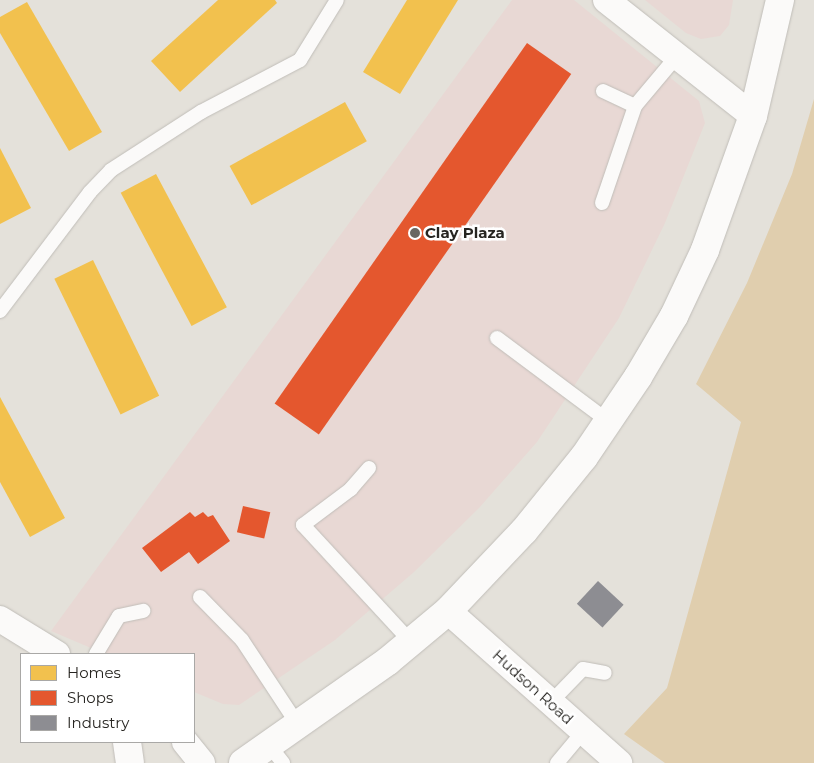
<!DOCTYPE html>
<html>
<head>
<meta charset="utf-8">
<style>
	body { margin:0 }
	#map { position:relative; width:814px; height:763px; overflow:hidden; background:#e4e1da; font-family:Montserrat,sans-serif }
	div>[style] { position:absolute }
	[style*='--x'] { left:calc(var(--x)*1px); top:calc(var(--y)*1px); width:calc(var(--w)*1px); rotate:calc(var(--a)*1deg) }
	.commercial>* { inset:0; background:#e8d8d4 }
	.green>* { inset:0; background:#e0ceae }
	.homes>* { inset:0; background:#f2c14e; transform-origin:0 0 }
	.shops>* { inset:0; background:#e4572e; transform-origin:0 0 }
	.industry>* { inset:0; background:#8d8d92; transform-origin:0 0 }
	.roads { filter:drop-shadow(0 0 1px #c0bdb8) drop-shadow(0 0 1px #c0bdb8) }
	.lane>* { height:14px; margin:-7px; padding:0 7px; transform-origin:7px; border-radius:7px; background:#fbfaf9 }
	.street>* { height:26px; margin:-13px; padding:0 13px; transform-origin:13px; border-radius:13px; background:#fbfaf9 }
	.highway>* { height:28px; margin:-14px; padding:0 14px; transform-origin:14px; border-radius:14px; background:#fbfaf9 }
	.dots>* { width:14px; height:14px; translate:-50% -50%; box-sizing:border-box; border:2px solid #fff; border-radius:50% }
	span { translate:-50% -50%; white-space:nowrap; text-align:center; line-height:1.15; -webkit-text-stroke:5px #fff; paint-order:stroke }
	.poi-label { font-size:15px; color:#272521; font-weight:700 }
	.left { translate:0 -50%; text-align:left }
	.street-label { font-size:15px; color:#272521 }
	.legend { position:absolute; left:20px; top:653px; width:175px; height:90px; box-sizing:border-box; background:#fff; border:1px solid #a9a8a6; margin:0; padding:6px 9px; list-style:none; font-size:15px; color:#272521 }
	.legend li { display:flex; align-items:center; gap:10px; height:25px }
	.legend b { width:25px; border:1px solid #a9a8a6 }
</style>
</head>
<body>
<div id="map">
	<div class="commercial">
		<i style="clip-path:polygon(512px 0,574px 0,699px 101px,705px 123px,665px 223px,619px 318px,537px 442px,479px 508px,414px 572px,335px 640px,239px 705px,223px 704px,194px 692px,194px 654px,105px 654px,51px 631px)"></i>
		<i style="clip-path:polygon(645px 0,733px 0,729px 25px,720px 36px,701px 39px,686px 33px)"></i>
	</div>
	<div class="green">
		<i style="clip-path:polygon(814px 99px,814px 763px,665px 763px,624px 734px,667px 688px,741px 422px,696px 384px,747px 283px,792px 174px)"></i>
	</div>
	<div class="homes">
		<i style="clip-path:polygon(218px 0,275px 0,277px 3px,180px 92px,151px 61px)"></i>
		<i style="clip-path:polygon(407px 0,458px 0,400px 94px,363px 72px)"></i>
		<i style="clip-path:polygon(27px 2px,102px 132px,69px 151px,0 33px,0 17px)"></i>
		<i style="left:345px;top:102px;width:45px;height:132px;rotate:61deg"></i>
		<i style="clip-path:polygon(0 148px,31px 208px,0 224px)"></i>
		<i style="left:156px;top:174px;width:151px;height:40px;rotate:62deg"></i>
		<i style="left:93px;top:260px;width:151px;height:43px;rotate:64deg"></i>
		<i style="clip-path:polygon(0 397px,65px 518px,30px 537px,0 482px)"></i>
	</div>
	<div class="shops">
		<i style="left:527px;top:43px;width:54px;height:440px;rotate:35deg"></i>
		<i style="left:243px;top:506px;width:28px;height:27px;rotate:13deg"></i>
		<i style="clip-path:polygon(190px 512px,195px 517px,203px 512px,208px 517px,213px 515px,230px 541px,198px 564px,189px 552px,161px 572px,142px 548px)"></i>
	</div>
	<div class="industry">
		<i style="left:598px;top:581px;width:35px;height:31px;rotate:43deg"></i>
	</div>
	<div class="roads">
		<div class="lane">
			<i style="--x:603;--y:91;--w:35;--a:25"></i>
			<i style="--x:602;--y:203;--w:102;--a:-71.2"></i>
			<i style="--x:635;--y:106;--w:65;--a:-50"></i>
			<i style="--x:0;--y:311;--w:149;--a:-52.9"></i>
			<i style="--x:90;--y:192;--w:30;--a:-46"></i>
			<i style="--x:111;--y:170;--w:107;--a:-32.8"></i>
			<i style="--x:201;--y:112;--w:112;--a:-27.7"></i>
			<i style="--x:300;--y:60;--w:70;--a:-58.3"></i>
			<i style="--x:497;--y:338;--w:139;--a:36.8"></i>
			<i style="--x:369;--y:468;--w:28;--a:131"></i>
			<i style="--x:351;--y:489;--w:60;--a:143.1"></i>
			<i style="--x:303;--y:525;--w:159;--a:47.3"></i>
			<i style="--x:200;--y:597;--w:60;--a:45.7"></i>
			<i style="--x:242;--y:640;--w:102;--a:56.6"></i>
			<i style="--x:96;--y:654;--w:44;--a:-58.8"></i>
			<i style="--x:119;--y:616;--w:25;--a:-12"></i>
			<i style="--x:550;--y:703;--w:47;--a:-45.9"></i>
			<i style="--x:583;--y:669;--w:22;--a:10"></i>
			<i style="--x:269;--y:745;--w:23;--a:52"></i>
			<i style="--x:557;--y:763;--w:40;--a:-50"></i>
		</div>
		<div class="street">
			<i style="--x:606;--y:0;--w:187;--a:38.3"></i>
			<i style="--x:448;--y:611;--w:229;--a:41.6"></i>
			<i style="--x:0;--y:619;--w:67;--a:31.6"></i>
			<i style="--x:185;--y:742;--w:27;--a:51"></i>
		</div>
		<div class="highway">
			<i style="--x:127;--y:742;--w:21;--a:82"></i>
			<i style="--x:243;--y:763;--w:177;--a:-35.1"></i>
			<i style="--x:388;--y:661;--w:78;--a:-39.8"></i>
			<i style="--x:448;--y:611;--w:110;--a:-46.5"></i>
			<i style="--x:524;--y:531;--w:95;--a:-51"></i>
			<i style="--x:584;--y:457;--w:97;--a:-56"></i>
			<i style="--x:638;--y:377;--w:71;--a:-59.5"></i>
			<i style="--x:674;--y:316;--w:73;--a:-64.8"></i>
			<i style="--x:705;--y:250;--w:142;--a:-70.3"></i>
			<i style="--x:753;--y:116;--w:119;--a:-76.9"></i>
		</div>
	</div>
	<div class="dots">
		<i style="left:415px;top:233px;background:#696762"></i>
	</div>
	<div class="poi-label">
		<span class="left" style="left:425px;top:233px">Clay Plaza</span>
	</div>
	<div class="street-label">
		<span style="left:533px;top:687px;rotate:42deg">Hudson Road</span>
	</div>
	<ul class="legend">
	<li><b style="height:14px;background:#f2c14e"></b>Homes</li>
	<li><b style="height:14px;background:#e4572e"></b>Shops</li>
	<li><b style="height:14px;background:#8d8d92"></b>Industry</li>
	</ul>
</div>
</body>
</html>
